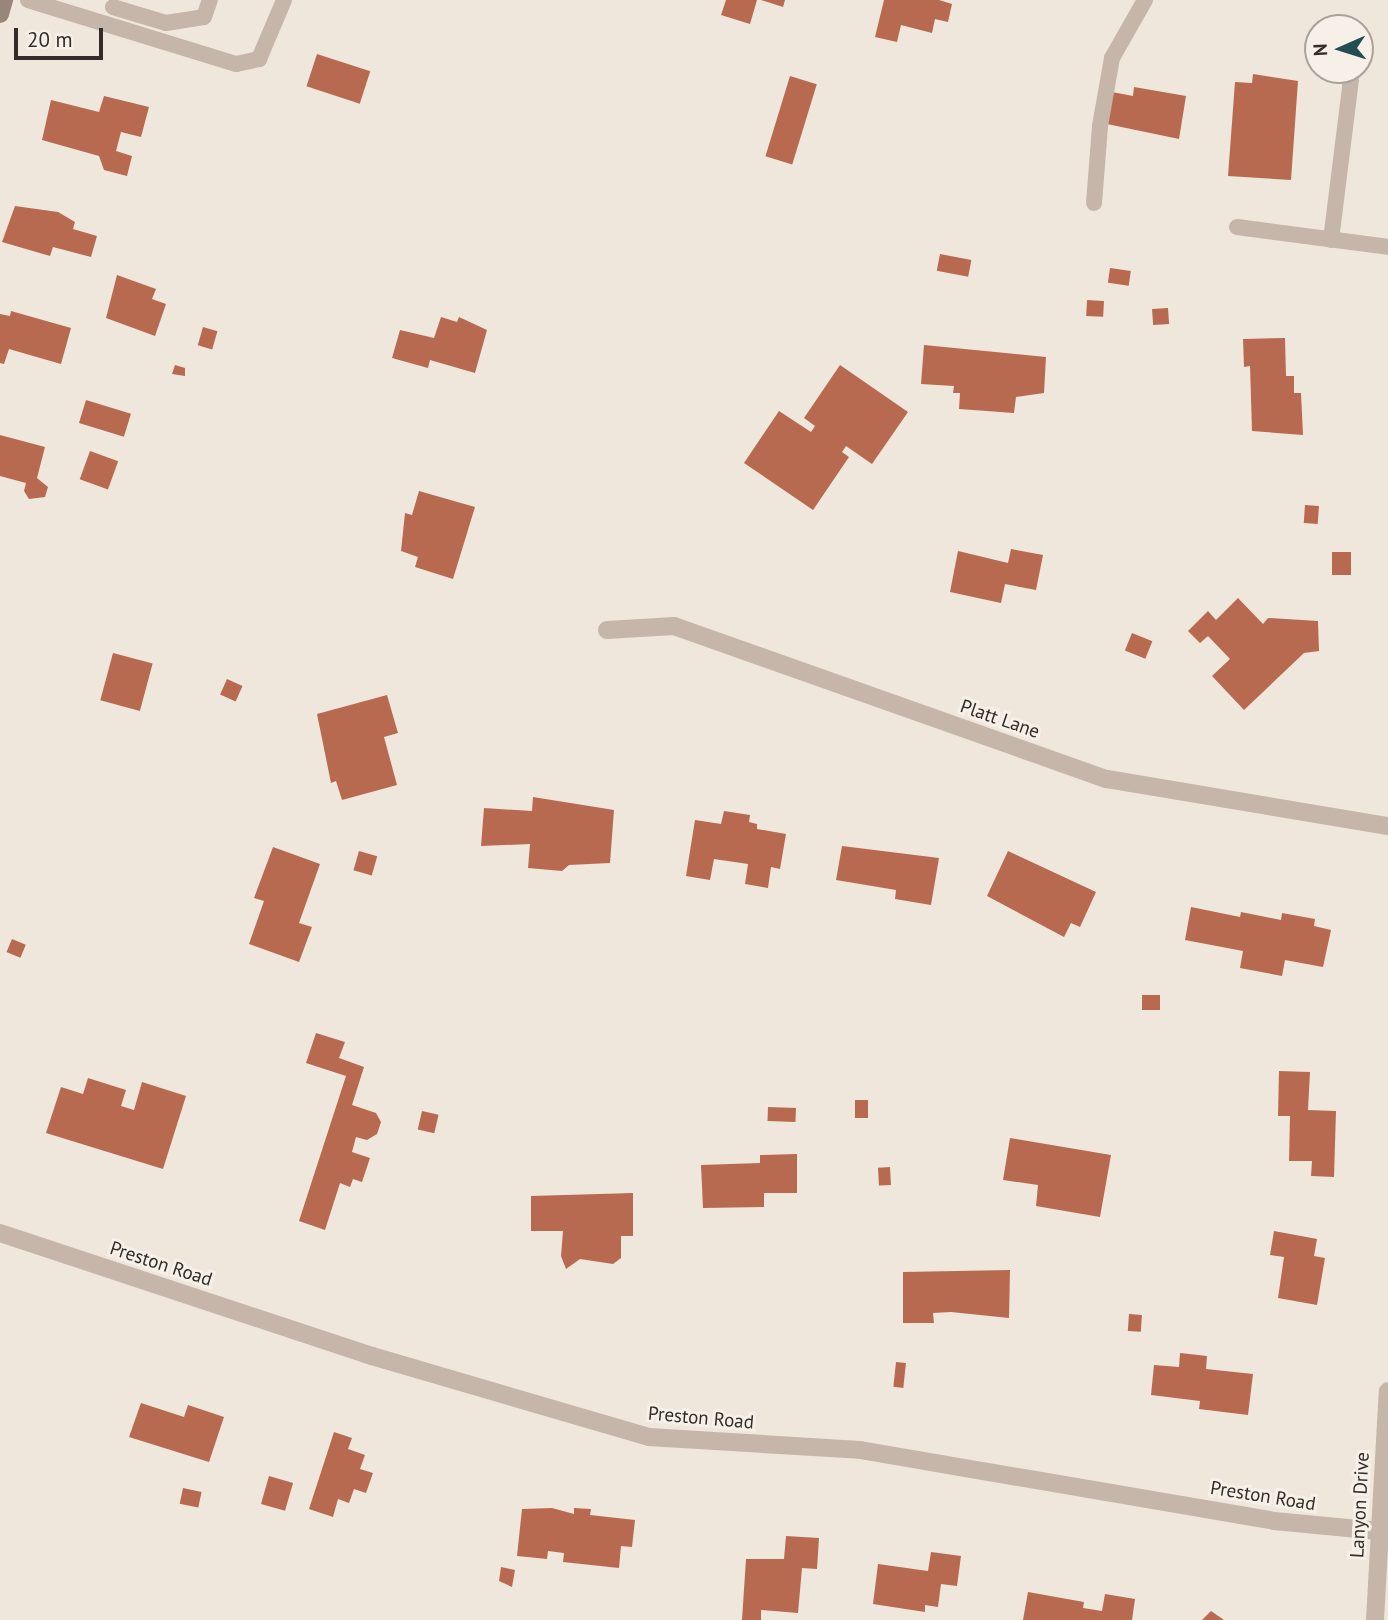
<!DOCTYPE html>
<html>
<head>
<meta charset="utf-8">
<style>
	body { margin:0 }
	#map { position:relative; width:1388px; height:1620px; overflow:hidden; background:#efe6dc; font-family:"PT Sans",sans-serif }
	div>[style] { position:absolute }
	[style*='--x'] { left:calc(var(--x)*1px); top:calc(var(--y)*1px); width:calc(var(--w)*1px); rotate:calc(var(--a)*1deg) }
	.building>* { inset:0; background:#b86a51; transform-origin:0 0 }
	.lane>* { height:16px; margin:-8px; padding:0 8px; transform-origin:8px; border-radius:8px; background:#c5b6a9 }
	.street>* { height:18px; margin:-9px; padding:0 9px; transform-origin:9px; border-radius:9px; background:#c5b6a9 }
	.secondary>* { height:18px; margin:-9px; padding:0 9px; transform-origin:9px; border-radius:9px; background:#99867b }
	span { translate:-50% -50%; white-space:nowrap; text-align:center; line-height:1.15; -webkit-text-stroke:6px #f7f0e8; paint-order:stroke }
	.street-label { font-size:19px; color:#332c28 }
	.north { position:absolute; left:1304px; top:14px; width:70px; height:70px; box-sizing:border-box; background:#f7f0e8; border:2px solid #a9a29b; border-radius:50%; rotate:267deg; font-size:19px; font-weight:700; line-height:28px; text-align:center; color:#332c28 }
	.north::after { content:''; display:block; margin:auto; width:24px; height:32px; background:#234d50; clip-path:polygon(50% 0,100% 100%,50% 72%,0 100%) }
	.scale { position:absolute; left:14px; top:28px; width:89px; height:32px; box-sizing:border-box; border:4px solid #332c28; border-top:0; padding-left:9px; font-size:21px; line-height:24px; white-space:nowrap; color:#332c28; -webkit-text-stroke:5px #f7f0e8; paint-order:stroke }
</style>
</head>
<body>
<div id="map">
	<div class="building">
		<i style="clip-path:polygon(726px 0,757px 0,750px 24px,721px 15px)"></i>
		<i style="clip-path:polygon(761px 0,785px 0,783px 7px)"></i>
		<i style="clip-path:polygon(884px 0,939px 0,952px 4px,948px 22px,935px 19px,932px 33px,901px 25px,897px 42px,875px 37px)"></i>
		<i style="left:317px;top:54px;width:56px;height:34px;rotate:18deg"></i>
		<i style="clip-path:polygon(1253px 74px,1298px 81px,1291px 180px,1228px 176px,1235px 82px,1252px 83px)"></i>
		<i style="left:790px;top:76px;width:28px;height:84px;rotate:17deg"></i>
		<i style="clip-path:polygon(1134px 87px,1186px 96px,1179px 139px,1107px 124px,1112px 92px,1133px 96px)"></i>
		<i style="clip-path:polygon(104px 96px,149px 107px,141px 137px,121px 132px,116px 151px,132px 156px,127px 176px,104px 170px,99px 156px,42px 140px,51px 100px,99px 112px)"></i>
		<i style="clip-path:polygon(15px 206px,58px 212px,75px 222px,73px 229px,97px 236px,91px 257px,53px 247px,50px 256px,2px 242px)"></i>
		<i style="left:940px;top:254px;width:32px;height:17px;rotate:11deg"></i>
		<i style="left:1110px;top:268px;width:21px;height:15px;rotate:8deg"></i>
		<i style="clip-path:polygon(117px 275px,156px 289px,152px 299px,166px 304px,155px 336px,106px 318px)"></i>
		<i style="left:1087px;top:300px;width:17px;height:16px;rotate:3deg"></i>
		<i style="left:1168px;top:308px;width:16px;height:16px;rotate:86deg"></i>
		<i style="clip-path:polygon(11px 311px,71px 328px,61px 364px,9px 349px,4px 364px,0 363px,0 314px,10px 316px)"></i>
		<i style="clip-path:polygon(441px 317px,457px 322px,459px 317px,487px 330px,475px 373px,430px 360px,428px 368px,392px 358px,400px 330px,434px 338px)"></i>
		<i style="left:203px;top:327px;width:15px;height:19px;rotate:16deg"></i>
		<i style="clip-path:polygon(1285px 338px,1286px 376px,1294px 376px,1294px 393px,1301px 393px,1303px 435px,1252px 431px,1250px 366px,1244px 367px,1243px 339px)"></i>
		<i style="clip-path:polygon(924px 345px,1046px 357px,1044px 393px,1016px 397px,1014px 413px,959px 409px,960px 393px,953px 393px,954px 386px,921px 384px)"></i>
		<i style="clip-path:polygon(175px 365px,185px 368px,185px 376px,172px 374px)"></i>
		<i style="clip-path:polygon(840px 365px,908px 412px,872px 464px,846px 446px,842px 452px,849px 457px,813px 510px,744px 463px,779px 411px,811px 432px,815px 426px,804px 418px)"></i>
		<i style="left:86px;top:400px;width:47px;height:24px;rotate:17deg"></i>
		<i style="clip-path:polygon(0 435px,45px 447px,37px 478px,48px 487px,45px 497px,29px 499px,24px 491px,26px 483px,0 476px)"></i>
		<i style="left:90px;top:451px;width:30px;height:30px;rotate:20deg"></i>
		<i style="clip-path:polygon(419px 491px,475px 507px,453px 579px,415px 567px,418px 557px,401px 551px,405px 513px,412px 515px)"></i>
		<i style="left:1305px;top:505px;width:14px;height:18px;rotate:4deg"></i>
		<i style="clip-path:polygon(1011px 549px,1043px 555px,1036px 590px,1005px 584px,1001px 603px,950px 592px,958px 551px,1008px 563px)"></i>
		<i style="left:1332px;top:552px;width:19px;height:23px"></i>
		<i style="clip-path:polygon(1238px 598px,1263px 624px,1268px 618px,1318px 621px,1319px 651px,1304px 653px,1244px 710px,1212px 676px,1230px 659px,1208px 636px,1200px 643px,1188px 631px,1208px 611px,1216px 620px)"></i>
		<i style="left:1132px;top:633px;width:22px;height:19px;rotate:22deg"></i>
		<i style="left:113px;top:653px;width:41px;height:49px;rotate:15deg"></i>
		<i style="left:227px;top:679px;width:17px;height:17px;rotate:24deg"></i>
		<i style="clip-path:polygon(387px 695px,398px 733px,384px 737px,397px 785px,342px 800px,336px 781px,331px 783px,317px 714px)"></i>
		<i style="clip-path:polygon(533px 797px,614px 810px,610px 863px,569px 865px,562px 871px,528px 868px,530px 844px,481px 846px,484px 808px,532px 811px)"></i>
		<i style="clip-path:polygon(724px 811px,750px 815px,749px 822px,757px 824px,757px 829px,786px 834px,780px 869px,771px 867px,768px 888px,745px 884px,748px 864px,714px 859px,710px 880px,686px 876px,695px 820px,721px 824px)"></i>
		<i style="clip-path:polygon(842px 846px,939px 858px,931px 905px,895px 899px,896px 890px,836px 880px)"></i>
		<i style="clip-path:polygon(273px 847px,320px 864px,299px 923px,312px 927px,299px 962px,249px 944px,264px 901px,254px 898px)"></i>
		<i style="left:359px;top:851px;width:19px;height:20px;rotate:16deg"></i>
		<i style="clip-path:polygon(1008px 851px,1096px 892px,1080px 927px,1071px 923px,1064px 937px,987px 896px)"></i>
		<i style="clip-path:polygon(1191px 907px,1240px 917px,1241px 912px,1281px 920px,1282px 913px,1315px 919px,1314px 926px,1331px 930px,1323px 967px,1285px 960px,1282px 976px,1240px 968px,1243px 951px,1185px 940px)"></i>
		<i style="left:12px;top:939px;width:15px;height:14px;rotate:23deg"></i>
		<i style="left:1142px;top:995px;width:18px;height:15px"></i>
		<i style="clip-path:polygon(316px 1033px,345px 1042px,339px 1058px,364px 1067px,352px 1105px,376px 1113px,381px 1122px,377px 1134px,367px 1140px,356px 1137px,352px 1152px,370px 1158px,362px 1182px,353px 1179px,350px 1187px,340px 1183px,325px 1230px,299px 1221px,346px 1076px,306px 1063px)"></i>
		<i style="clip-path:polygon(1279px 1071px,1310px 1072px,1308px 1110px,1336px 1111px,1334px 1177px,1311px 1176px,1312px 1161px,1289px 1161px,1290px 1116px,1278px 1116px)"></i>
		<i style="clip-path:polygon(88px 1078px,126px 1090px,121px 1106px,134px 1110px,142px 1082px,186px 1096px,163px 1169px,46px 1133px,61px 1087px,83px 1094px)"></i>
		<i style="left:868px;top:1100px;width:18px;height:13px;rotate:90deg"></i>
		<i style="left:768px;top:1107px;width:28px;height:14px;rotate:2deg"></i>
		<i style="left:422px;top:1111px;width:17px;height:19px;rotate:13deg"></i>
		<i style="clip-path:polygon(1010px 1138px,1111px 1155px,1100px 1217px,1036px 1206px,1038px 1185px,1003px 1180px)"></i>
		<i style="clip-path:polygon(797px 1154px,797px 1193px,764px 1193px,764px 1207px,703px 1208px,701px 1165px,760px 1163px,760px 1155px)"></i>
		<i style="left:890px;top:1167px;width:18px;height:12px;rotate:87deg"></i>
		<i style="clip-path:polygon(633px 1193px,633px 1236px,621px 1236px,621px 1258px,613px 1264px,580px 1259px,566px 1269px,561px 1256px,563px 1231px,531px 1231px,531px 1196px)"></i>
		<i style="clip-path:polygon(1274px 1231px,1317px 1239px,1314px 1256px,1325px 1258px,1317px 1305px,1278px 1298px,1284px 1257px,1270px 1255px)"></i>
		<i style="clip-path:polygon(1010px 1270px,1009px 1318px,951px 1312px,933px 1313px,934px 1323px,903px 1323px,903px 1272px)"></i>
		<i style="left:1129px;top:1314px;width:13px;height:17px;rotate:4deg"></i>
		<i style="clip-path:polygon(1180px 1353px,1207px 1356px,1206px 1369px,1253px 1374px,1248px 1415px,1199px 1409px,1200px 1401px,1151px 1395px,1154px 1365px,1179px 1367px)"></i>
		<i style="left:896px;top:1362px;width:10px;height:25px;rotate:6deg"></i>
		<i style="clip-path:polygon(141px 1403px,184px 1417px,188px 1405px,224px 1417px,209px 1462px,129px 1437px)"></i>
		<i style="clip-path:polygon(334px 1432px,352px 1438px,348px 1449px,365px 1455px,360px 1469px,373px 1473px,366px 1493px,354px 1489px,349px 1503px,338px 1499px,333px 1517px,309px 1509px)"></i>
		<i style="left:269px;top:1476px;width:25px;height:29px;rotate:16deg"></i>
		<i style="left:183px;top:1488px;width:19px;height:16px;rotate:12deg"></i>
		<i style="clip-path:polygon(552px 1508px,574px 1514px,574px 1508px,591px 1509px,590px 1515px,635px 1520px,632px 1547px,621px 1546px,619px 1568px,563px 1562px,564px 1553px,548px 1551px,547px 1559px,517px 1556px,522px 1509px)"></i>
		<i style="clip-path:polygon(786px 1536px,819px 1538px,817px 1569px,802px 1568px,798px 1613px,761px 1610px,761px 1620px,742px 1620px,746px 1559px,784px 1559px)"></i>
		<i style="clip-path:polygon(931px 1552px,961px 1556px,957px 1586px,941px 1584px,938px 1607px,925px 1605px,925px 1612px,873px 1604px,878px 1564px,928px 1571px)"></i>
		<i style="clip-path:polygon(501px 1567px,515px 1570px,512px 1587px,499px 1581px)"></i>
		<i style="clip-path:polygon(1028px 1592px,1084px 1602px,1083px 1608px,1102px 1611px,1105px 1594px,1135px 1599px,1132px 1620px,1023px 1620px)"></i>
		<i style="clip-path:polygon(1211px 1611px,1224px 1620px,1202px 1620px)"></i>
	</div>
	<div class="lane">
		<i style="--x:28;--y:0;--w:218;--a:17.1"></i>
		<i style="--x:236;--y:64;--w:24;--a:-12"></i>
		<i style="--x:259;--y:59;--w:64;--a:-67"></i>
		<i style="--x:113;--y:7;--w:55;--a:16.8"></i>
		<i style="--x:166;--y:23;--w:38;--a:-9"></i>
		<i style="--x:204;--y:17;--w:18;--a:-71"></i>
		<i style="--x:1094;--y:203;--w:77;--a:-85.5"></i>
		<i style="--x:1100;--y:126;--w:69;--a:-80"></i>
		<i style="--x:1112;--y:58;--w:67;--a:-60.4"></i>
		<i style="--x:1237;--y:227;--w:152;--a:7.5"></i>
		<i style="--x:1331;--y:240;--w:162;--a:-82.9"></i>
	</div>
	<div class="street">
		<i style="--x:607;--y:630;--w:67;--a:-3.4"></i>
		<i style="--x:674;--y:626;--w:459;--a:19.5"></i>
		<i style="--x:1107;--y:779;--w:285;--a:9.5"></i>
		<i style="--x:0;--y:1233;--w:392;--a:18.3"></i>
		<i style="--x:372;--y:1356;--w:289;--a:16.3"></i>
		<i style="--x:649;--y:1437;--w:211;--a:3.5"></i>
		<i style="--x:860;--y:1450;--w:420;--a:9.7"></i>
		<i style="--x:1274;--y:1521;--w:106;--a:5.4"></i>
		<i style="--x:1375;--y:1620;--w:229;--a:-86.8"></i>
	</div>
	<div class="secondary">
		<i style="--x:0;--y:14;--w:15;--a:-74"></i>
	</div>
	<div class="street-label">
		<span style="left:1000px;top:719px;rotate:19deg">Platt Lane</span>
		<span style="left:161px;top:1264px;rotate:18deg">Preston Road</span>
		<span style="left:701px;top:1418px;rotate:5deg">Preston Road</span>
		<span style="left:1263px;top:1496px;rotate:9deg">Preston Road</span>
		<span style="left:1360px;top:1505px;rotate:-87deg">Lanyon Drive</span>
	</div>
	<div class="north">N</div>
	<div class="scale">20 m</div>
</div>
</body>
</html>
